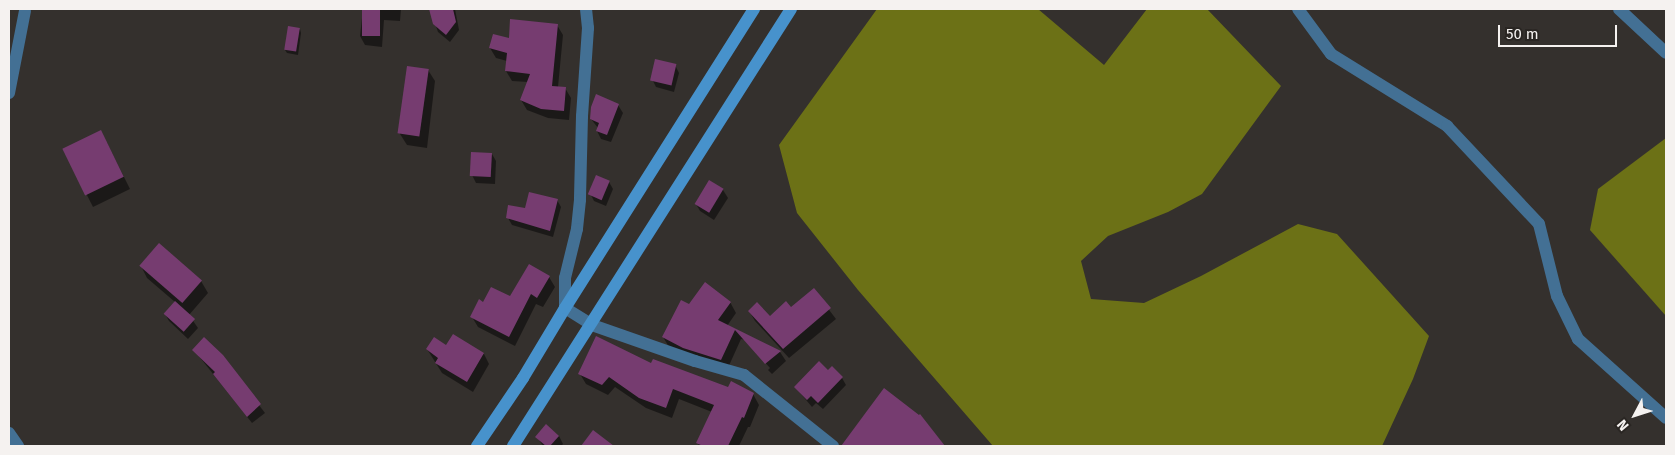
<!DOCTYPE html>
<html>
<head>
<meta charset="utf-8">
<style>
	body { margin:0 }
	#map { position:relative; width:1675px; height:455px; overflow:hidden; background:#34302d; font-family:"Fira Sans",sans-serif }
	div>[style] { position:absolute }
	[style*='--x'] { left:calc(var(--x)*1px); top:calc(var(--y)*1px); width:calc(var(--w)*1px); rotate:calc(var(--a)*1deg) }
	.forest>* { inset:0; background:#6c7116 }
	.shadow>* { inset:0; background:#0007 }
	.building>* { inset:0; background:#763c70; transform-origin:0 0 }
	.minor>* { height:12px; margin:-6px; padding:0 6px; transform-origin:6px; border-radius:6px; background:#437094 }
	.secondary>* { height:12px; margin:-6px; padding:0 6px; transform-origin:6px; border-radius:6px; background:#4792cc }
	span { translate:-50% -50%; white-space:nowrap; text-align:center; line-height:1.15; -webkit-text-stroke:4px #2a2623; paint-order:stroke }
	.frame { position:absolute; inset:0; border:10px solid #f5f2f0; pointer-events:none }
	.north { position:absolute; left:1610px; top:390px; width:50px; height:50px; -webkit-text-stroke:4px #2a2623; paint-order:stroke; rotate:230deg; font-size:14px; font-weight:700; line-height:20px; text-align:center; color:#f5f2f0 }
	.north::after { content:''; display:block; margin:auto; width:18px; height:22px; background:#f5f2f0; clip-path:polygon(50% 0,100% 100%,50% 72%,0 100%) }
	.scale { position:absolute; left:1498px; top:25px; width:119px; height:22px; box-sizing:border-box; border:2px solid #f5f2f0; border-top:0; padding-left:6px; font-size:15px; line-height:18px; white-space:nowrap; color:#f5f2f0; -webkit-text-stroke:4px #2a2623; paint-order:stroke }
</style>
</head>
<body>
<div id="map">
	<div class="forest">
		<i style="clip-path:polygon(877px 9px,1038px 9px,1104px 65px,1147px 9px,1207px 9px,1281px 86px,1202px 194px,1168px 212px,1108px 236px,1081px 261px,1091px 299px,1144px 303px,1201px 276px,1298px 224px,1337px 234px,1429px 336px,1413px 379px,1382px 446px,993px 446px,858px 290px,797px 213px,779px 145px)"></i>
		<i style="clip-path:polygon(1666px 138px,1666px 316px,1590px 230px,1598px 189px)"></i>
	</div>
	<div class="shadow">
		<i style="clip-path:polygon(363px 9px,401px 9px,400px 21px,384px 20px,382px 47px,365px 45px,360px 36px)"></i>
		<i style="clip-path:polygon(430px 9px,455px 9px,459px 30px,450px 42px,438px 32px)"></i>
		<i style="clip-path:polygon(557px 25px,563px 35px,558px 87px,565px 88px,571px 98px,569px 120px,548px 118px,527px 110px,521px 100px,528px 82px,512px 81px,506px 71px,507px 61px,496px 58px,490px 48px,510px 40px)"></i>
		<i style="clip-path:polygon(300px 29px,301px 33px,298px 55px,287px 53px,285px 50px)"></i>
		<i style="clip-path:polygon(675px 65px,679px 73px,674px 92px,656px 87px,652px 79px)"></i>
		<i style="clip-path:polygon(408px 68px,428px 70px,435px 81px,427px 148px,407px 145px,400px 134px)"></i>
		<i style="clip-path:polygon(618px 105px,623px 113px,611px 142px,601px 139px,597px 131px,598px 128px,591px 119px)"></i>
		<i style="clip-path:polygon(107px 143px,130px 189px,93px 207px,64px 150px)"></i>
		<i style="clip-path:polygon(492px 154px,496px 161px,495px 184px,476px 183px,472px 175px)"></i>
		<i style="clip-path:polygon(609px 182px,613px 189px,606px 206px,594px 201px,590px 193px)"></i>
		<i style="clip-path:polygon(709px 182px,723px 190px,728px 198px,714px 220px,700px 211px,696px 204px)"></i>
		<i style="clip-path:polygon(557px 200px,561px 207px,553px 237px,512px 225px,508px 218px,526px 209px)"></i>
		<i style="clip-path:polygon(141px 266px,201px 281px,208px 293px,189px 315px,198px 328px,188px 339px,169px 321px,165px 314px,175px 302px,147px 278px)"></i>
		<i style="clip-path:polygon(549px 277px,555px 287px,543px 307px,536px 304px,515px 346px,478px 327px,472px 317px,484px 303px,511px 298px)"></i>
		<i style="clip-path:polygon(814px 290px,836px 319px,789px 358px,755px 321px,749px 311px,770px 318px,791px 309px)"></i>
		<i style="clip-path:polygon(730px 302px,736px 313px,727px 326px,780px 352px,786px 361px,772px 374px,768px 370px,770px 368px,745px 340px,741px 339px,727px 370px,669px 347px,663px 337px,689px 306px)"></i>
		<i style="clip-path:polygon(446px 347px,484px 354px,489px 364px,473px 392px,442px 373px,427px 349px)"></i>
		<i style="clip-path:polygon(194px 350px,222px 356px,265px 413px,252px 423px)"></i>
		<i style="clip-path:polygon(652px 365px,729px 389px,732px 383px,753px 394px,759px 405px,750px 427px,748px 427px,739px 446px,699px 446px,698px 443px,712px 412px,679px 399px,672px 418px,646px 408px,615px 387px,608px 395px,586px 384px,580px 374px)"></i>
		<i style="clip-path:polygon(828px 372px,842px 378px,846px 385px,823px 409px,816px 403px,812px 407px,795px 387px)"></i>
		<i style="clip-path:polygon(884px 390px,941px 443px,943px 446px,841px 446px)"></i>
		<i style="clip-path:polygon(559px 436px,563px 444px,561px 446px,543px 446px,537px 437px)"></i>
	</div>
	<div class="building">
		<i style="left:362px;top:9px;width:18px;height:27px"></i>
		<i style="clip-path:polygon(429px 9px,453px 9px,456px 22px,446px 35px,433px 24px)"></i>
		<i style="clip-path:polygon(510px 19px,558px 24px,552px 86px,566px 87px,564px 111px,541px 109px,520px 100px,530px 74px,505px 71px,507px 53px,489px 48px,493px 34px,509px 38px)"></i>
		<i style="left:288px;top:26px;width:12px;height:24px;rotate:9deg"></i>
		<i style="left:655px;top:59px;width:22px;height:22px;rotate:13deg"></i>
		<i style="left:407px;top:66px;width:22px;height:68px;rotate:8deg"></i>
		<i style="clip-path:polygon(596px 94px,619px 104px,607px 135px,596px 131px,599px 123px,590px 119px,591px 107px)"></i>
		<i style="left:101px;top:130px;width:52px;height:43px;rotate:64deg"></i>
		<i style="left:471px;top:152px;width:21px;height:24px;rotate:3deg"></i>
		<i style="left:596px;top:175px;width:15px;height:21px;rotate:23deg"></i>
		<i style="left:709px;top:180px;width:17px;height:28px;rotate:31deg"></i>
		<i style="clip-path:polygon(529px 192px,558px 199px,550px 231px,506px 218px,508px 205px,525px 208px)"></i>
		<i style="left:159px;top:243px;width:57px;height:30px;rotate:41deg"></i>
		<i style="clip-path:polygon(529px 264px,550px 276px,537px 298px,531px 294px,509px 337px,470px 317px,479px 299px,483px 302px,491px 287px,510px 296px)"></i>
		<i style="clip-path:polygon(705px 282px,731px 302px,718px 320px,781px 351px,765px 364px,735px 330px,721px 360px,683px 348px,662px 337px,681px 300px,689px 304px)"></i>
		<i style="clip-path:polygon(814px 288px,831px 308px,783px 349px,748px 311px,757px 302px,770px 316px,786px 301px,791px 307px)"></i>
		<i style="left:175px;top:301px;width:27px;height:17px;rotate:42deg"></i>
		<i style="clip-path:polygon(453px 334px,484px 353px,467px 382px,435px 363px,438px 358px,426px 349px,434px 337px,446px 345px)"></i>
		<i style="clip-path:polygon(596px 336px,651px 363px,653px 359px,728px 387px,731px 381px,754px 393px,744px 418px,742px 417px,728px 446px,703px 446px,696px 443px,714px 405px,673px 389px,666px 408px,639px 398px,609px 377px,602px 385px,578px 374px)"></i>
		<i style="clip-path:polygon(204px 337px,223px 355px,261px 404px,247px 417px,213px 374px,215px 372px,192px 350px)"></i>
		<i style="clip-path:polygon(819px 361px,828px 370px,832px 366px,843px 377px,818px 403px,811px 396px,807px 400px,794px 387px)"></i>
		<i style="clip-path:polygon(884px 388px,919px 415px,920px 414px,945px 446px,841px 446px)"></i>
		<i style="clip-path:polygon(546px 424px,559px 436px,550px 446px,546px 446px,535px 437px)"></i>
		<i style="clip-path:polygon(593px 430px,614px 446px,581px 446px)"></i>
	</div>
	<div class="minor">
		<i style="--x:586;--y:9;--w:19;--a:84"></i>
		<i style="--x:588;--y:28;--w:88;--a:93.9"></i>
		<i style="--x:582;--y:116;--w:84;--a:91.4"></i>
		<i style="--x:580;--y:200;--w:29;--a:96"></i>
		<i style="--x:577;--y:229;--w:50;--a:103.8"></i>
		<i style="--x:565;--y:278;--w:30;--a:90"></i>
		<i style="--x:565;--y:308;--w:32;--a:32"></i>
		<i style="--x:592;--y:325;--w:109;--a:19.3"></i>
		<i style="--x:695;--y:361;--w:51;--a:15.9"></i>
		<i style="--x:744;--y:375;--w:114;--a:38.6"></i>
		<i style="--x:1298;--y:9;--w:56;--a:53.7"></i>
		<i style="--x:1331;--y:54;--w:137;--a:31.8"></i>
		<i style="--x:1447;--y:126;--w:134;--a:46.8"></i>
		<i style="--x:1539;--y:224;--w:74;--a:76"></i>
		<i style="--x:1557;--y:296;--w:48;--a:64"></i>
		<i style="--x:1578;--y:339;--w:118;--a:41.9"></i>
		<i style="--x:1619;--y:9;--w:64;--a:43.1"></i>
		<i style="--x:9;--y:93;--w:84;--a:-79"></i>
		<i style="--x:9;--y:433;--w:16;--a:55"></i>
	</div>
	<div class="secondary">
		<i style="--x:477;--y:446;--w:82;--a:-55.9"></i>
		<i style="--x:523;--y:378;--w:82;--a:-59"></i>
		<i style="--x:565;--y:308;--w:354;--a:-57.7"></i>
		<i style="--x:513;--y:446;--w:518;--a:-57.54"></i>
	</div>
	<div class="frame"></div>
	<div class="north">N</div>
	<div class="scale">50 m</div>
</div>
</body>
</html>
